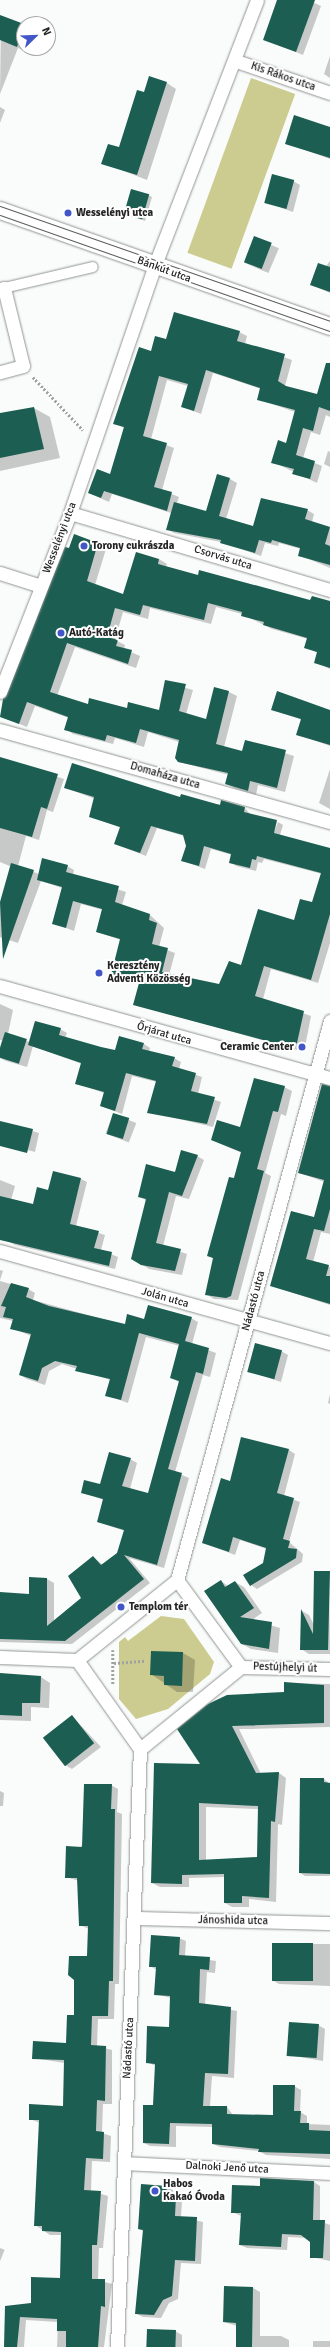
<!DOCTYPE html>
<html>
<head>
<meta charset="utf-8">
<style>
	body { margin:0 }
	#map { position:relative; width:330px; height:2347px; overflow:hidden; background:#f9fcfa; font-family:Signika,sans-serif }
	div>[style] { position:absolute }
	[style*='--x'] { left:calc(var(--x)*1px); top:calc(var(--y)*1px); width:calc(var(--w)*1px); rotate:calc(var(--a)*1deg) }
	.green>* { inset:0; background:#cccc90; transform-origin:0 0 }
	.shadow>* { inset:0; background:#0003; transform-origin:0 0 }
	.building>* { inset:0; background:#1d5e52; transform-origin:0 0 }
	.path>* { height:2.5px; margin-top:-1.25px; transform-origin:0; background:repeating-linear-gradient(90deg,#a0a2a0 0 2px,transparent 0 4px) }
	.roads { filter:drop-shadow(0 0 1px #919492) drop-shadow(0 0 1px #919492) }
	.pedestrian>* { height:10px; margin:-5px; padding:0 5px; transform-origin:5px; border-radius:5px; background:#fff }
	.minor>* { height:13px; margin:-6.5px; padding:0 6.5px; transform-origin:6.5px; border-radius:6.5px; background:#fff }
	.tertiary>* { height:17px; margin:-8.5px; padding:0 8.5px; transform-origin:8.5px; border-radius:8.5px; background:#fff }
	.tram>* { height:1px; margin:-0.5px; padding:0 0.5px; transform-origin:0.5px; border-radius:0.5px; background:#5c5e5d }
	.dots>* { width:11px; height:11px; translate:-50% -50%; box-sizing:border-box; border:2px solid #fff; border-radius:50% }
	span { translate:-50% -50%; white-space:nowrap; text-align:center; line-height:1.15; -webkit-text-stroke:4px #fff; paint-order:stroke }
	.street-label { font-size:11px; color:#232423 }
	.poi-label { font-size:11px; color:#232423; font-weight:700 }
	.left { translate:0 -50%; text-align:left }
	.right { translate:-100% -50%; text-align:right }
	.north { position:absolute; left:16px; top:16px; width:40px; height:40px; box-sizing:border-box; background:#fff; border:1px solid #a7a7a7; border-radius:50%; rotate:67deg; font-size:11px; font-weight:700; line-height:16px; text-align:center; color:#232423 }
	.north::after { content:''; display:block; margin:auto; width:14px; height:18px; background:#4356c9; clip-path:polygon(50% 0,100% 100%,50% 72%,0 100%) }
</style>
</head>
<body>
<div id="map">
	<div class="green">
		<i style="left:251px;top:78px;width:47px;height:186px;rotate:20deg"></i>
		<i style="clip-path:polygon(161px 1616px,184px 1619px,214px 1662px,210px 1674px,168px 1709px,136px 1719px,119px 1699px,119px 1642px,125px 1637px,128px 1641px)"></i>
	</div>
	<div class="shadow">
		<i style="clip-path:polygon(278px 0,308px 0,321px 6px,303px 55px,264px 39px)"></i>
		<i style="clip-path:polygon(1px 16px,24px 26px,24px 48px,28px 48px,27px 52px,18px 48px,0 94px)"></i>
		<i style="clip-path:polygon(330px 56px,330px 78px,324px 74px)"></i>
		<i style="clip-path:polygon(167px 83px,176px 89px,147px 180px,103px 163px,119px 149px,145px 93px)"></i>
		<i style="clip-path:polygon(0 107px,5px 110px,0 123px)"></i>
		<i style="clip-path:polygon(330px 129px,330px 159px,286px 143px)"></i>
		<i style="clip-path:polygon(293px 181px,300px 185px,293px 212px,265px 202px)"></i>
		<i style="clip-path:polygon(148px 195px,152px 197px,145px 221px,125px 214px)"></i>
		<i style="left:255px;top:238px;width:26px;height:27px;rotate:23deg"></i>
		<i style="clip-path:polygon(330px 261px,330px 293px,312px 285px)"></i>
		<i style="clip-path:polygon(239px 332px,247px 336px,245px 344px,292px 360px,285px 386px,318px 395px,330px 362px,330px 417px,326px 415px,320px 435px,311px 432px,303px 458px,322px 466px,317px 483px,273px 462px,287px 444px,295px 412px,258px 399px,261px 389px,213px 373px,201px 414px,183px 407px,188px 386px,167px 380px,151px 439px,174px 448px,162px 490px,179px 497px,177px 503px,207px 512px,217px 475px,230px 479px,237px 483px,226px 519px,254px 527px,307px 510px,314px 514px,312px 522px,330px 528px,330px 568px,299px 555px,301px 549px,279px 543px,278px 546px,265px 543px,261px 556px,221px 542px,174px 533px,167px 529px,171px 513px,112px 494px,109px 502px,89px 493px,111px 475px,124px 428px,114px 423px,151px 352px,167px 340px)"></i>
		<i style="clip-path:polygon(34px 408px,50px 417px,60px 458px,0 471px,0 415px)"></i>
		<i style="clip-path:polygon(328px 451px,330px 452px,330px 467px,324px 464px)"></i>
		<i style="clip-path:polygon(75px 536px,106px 549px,95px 585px,123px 595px,159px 559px,167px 564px,166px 567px,198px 576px,311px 602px,330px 602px,330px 669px,315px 662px,318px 653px,305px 647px,308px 639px,272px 629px,242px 614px,216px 607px,211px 624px,150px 608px,148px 619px,123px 612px,115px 640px,125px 645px,124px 649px,140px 656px,136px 668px,75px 647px,57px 696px,88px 705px,160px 712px,165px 682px,193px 690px,186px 714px,207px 720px,215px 689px,229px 692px,237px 696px,224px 747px,243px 753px,246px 741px,294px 756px,285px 792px,258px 785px,256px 795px,234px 788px,226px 784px,229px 775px,179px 762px,179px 742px,148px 732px,144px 747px,115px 738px,113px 744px,73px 734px,66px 729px,69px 718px,35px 706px,27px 727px,0 716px,66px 548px,70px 549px)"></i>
		<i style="clip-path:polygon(272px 709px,330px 710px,330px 746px,297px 734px,302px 720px)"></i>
		<i style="clip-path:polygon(0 758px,64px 779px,53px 812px,47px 810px,39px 840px,26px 836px,18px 866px,39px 874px,67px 866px,74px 870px,73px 875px,126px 892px,122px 905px,150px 915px,164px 928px,159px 947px,175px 953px,169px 975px,220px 985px,313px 904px,330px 893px,330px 943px,318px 983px,271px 969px,263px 999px,311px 1016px,305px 1047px,297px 1050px,134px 1004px,140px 984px,112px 975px,121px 940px,97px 932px,103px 910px,81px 904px,74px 931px,53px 923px,62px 888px,41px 881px,18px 943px,0 937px,0 905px,12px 867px,0 862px)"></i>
		<i style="clip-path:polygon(330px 769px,330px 809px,319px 803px)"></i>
		<i style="clip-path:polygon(66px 788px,244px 807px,250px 814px,277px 822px,272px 837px,278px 822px,283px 825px,280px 835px,330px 849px,330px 876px,264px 859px,262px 863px,258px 862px,256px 871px,236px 866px,230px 862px,232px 855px,211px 849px,205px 869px,183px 861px,187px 846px,184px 836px,157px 828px,146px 856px,115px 844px,121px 828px,90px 816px,95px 799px)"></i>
		<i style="clip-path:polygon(0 1004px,13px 1010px,8px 1034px,30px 1042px,60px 1029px,67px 1033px,65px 1038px,101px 1048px,116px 1051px,120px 1038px,144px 1044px,150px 1048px,149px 1052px,174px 1058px,181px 1062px,179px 1069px,202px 1077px,198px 1094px,221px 1102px,213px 1127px,149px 1112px,157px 1082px,132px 1076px,122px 1114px,101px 1106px,104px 1093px,76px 1083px,82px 1064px,33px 1046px,27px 1067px,6px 1061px,0 1058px,4px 1041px,0 1040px)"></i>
		<i style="clip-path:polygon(284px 1087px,292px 1091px,286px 1116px,281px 1114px,265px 1173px,271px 1176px,238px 1300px,214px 1299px,206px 1294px,214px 1259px,208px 1255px,242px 1153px,212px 1140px,241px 1128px)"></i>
		<i style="clip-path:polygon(330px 1094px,330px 1184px,300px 1173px)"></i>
		<i style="left:113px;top:1114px;width:25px;height:21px;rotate:21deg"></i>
		<i style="clip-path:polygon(0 1122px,39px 1133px,35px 1152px,0 1142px)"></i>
		<i style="clip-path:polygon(197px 1156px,204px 1160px,189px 1199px,176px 1196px,163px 1246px,187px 1254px,182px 1275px,149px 1269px,141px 1264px,147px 1201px,139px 1196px)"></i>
		<i style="clip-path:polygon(81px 1179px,87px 1182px,76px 1226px,105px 1235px,101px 1250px,118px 1257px,115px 1269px,15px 1245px,8px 1241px,0 1221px,0 1180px,15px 1186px,11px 1200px,33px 1205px,49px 1191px)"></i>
		<i style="clip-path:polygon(330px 1193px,330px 1234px,321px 1232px,313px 1262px,330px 1267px,330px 1305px,272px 1286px)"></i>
		<i style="clip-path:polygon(0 1270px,3px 1271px,0 1280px)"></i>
		<i style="clip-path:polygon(0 1281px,28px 1289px,35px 1293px,33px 1300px,125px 1325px,145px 1320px,191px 1318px,198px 1322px,192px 1344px,216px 1353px,210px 1377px,203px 1375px,175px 1472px,189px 1478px,164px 1568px,129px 1558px,150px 1583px,72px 1644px,0 1642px,0 1593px,30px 1595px,30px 1578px,47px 1579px,54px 1583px,54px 1622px,83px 1598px,93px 1557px,103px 1565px,118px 1553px,125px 1531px,98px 1522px,104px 1500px,82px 1492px,101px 1485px,130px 1459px,137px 1463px,130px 1489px,149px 1494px,179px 1382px,171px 1378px,180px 1346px,146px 1337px,128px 1403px,106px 1395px,110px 1380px,62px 1364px,49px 1371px,45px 1385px,27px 1379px,20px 1375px,31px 1336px,12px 1328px,13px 1321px,0 1318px)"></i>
		<i style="clip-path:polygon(281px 1351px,288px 1355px,281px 1382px,248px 1371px)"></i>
		<i style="clip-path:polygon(330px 1394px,330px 1404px,328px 1403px)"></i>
		<i style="clip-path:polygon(289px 1450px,295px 1454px,284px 1496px,300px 1502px,289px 1542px,303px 1554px,302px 1562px,257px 1589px,251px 1585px,264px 1564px,267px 1549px,240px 1540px,235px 1555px,204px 1543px,230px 1482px)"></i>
		<i style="clip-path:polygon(329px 1572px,330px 1654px,309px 1654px,301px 1649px,302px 1611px,309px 1615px,315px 1627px)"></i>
		<i style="clip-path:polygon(221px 1581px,228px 1586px,235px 1582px,244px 1587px,262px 1613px,252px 1620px,280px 1628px,278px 1653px,251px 1649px,242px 1644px)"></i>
		<i style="clip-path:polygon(183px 1653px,195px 1660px,193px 1692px,177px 1692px,151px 1674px)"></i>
		<i style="clip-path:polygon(0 1675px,41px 1677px,50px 1683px,49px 1708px,31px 1707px,31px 1721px,0 1720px)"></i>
		<i style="clip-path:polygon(evenodd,285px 1683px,330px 1684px,330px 1727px,239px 1729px,261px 1774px,279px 1773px,286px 1778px,282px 1825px,278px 1824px,276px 1902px,249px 1899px,249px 1907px,232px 1907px,225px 1903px,225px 1877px,189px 1878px,189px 1887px,160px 1887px,152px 1883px,201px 1765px,178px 1729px,285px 1693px,285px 1683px,206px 1807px,259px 1809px,258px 1858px,206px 1861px,206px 1807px)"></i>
		<i style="clip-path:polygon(72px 1716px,101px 1747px,72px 1769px,65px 1765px)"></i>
		<i style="clip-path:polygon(324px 1779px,330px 1784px,330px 1876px,305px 1876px,300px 1873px)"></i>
		<i style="clip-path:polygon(111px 1785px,118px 1789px,117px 1812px,122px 1814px,119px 1984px,115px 1984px,114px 2019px,98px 2019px,97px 2046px,112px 2050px,112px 2104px,103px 2104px,102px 2133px,111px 2136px,110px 2162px,92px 2161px,91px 2191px,108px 2196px,103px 2248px,99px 2248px,98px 2280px,112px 2284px,104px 2347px,57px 2347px,58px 2322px,26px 2320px,24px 2347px,5px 2347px,6px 2307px,32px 2304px,61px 2279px,62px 2235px,50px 2235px,35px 2225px,40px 2123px,30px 2119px,64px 2107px,65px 2063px,33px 2058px,67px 2044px,88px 1957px,89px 1929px,80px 1925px,79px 1881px,66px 1877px)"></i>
		<i style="clip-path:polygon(0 1791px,4px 1793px,3px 1806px,0 1806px)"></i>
		<i style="clip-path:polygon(179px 1938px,186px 1941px,185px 1956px,216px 1961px,215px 1973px,207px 1972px,205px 2005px,237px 2011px,234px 2078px,212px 2076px,210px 2107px,227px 2107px,233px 2115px,274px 2116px,294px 2086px,301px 2090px,300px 2112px,307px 2116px,307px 2124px,330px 2125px,330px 2159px,266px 2155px,259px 2151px,220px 2147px,213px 2144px,213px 2127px,176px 2126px,176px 2147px,150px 2146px,144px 2143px,154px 2106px,156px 2066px,147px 2062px,170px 2028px,171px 1998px,155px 1994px,157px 1970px,150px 1966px)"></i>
		<i style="clip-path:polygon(273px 1944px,330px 1944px,330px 1986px,279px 1984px,272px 1980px)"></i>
		<i style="clip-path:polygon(318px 2025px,325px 2029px,323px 2061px,288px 2055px)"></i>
		<i style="clip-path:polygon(314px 2182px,320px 2186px,320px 2221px,330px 2225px,330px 2261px,311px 2257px,311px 2241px,307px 2238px,288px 2237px,287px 2250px,247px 2248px,240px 2245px,241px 2216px,232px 2212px,261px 2187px)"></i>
		<i style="clip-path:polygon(167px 2187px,173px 2190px,172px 2197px,182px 2201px,181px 2217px,203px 2222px,201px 2264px,181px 2263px,178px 2299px,169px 2303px,161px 2318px,143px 2317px,137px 2314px,143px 2231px,139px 2229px)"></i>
		<i style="left:0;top:2248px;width:5px;height:15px;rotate:22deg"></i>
		<i style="clip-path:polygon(253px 2288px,260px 2292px,260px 2336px,281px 2336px,289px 2340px,289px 2347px,237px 2347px,237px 2326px,224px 2322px)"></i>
		<i style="clip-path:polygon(175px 2331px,182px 2335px,182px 2347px,148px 2347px)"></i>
		<i style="left:313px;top:2341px;width:17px;height:6px"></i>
	</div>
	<div class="building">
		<i style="clip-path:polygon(277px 0,315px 0,296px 52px,263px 40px)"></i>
		<i style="clip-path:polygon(0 15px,24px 24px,17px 47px,0 40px)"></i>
		<i style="clip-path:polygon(149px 76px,167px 82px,137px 175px,101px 164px,108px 144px,119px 147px,137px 90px,144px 92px)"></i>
		<i style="clip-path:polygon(294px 115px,330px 127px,330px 158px,285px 144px)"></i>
		<i style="left:272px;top:174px;width:23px;height:30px;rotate:15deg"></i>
		<i style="left:131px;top:189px;width:19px;height:26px;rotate:16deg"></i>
		<i style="left:254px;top:236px;width:19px;height:28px;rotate:21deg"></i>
		<i style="clip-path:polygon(318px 263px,330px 267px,330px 292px,310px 285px)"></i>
		<i style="clip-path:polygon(174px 312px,240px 331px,237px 341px,285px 354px,278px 381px,286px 386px,317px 394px,326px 363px,330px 363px,330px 411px,319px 407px,313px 431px,303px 428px,296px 455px,315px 461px,310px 479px,292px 474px,294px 469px,271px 463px,278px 440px,286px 443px,295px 410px,257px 400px,260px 388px,206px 370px,194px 411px,181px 407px,188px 384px,159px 376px,149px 414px,143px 436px,167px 443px,154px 487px,172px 492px,167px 511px,104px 491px,101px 498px,88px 493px,97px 469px,110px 474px,124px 427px,113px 424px,139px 347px,151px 351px,155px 336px,166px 339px)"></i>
		<i style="clip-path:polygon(34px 407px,44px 449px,0 458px,0 413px)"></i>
		<i style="clip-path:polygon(217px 474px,230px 478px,219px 516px,253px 526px,261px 498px,308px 509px,305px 519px,330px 527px,325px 544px,330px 546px,330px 565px,298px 556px,300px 548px,272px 540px,271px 543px,259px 540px,255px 553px,220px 543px,221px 540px,166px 530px,174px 502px,206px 511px)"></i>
		<i style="clip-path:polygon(74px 534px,98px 543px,87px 581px,123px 594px,136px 552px,159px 559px,158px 564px,198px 575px,199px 570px,310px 600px,312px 596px,330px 601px,330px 668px,314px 663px,317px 652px,304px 648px,307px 638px,263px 625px,264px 622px,241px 616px,242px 612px,208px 603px,204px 620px,143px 605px,140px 615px,115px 608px,107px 637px,118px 640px,116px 646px,132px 650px,128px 664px,67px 643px,50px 692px,88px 704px,89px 698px,127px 708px,128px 702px,159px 710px,165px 680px,186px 684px,179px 711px,206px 719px,214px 687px,229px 691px,216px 744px,242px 751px,245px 740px,286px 750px,277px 788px,250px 781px,248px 791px,225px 784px,228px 773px,178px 762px,175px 758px,179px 740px,140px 729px,136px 743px,107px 735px,105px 741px,64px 730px,68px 717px,27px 702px,19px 724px,0 717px,3px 699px,65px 547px,69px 548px)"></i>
		<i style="clip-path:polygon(277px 691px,330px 710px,330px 745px,296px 735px,301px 719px,271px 710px)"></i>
		<i style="clip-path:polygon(0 757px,58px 774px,47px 809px,41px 807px,32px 837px,0 828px)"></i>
		<i style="clip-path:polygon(72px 763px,180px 797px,181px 794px,220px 805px,221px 800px,245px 807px,244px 812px,277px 820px,274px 833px,330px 848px,330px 914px,311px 980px,264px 966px,255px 996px,304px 1011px,297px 1043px,289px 1047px,133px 1005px,139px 983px,111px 975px,120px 939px,96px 932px,102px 909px,73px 901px,66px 928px,52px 924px,62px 887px,37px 880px,42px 858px,68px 865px,66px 872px,119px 886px,115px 902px,150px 914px,149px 920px,157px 923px,152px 944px,168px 948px,162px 972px,219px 984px,229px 961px,241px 965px,258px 909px,294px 920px,300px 899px,312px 902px,321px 873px,257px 856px,256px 860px,252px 859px,250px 868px,229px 863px,231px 854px,204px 846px,199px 866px,181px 861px,186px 846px,183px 835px,151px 826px,140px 853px,114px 844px,120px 827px,89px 817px,94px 797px,64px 788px)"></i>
		<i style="clip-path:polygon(11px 863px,34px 870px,3px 959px,0 902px)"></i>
		<i style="clip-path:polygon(35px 1021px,61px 1028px,59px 1035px,101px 1047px,115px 1050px,119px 1036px,144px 1043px,142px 1049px,175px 1057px,172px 1066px,196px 1073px,191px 1091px,215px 1097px,207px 1124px,147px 1113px,156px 1081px,126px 1073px,115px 1111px,100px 1106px,104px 1092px,75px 1084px,81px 1063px,28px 1045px)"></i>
		<i style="left:5px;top:1032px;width:23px;height:26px;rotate:18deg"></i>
		<i style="clip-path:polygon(254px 1078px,285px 1086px,278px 1112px,273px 1111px,257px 1169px,264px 1171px,231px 1296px,226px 1298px,205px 1295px,213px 1258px,207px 1256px,229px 1177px,234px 1178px,241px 1152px,211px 1140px,217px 1120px,240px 1127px)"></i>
		<i style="clip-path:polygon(322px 1084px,330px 1086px,330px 1209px,324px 1231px,314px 1229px,306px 1259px,329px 1265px,326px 1276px,330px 1276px,330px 1304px,270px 1286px,291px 1211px,314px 1217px,324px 1180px,298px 1173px)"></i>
		<i style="left:113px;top:1113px;width:17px;height:22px;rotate:17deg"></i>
		<i style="clip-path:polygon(0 1121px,33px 1129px,27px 1153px,0 1146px)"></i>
		<i style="clip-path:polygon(181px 1150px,198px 1155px,182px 1196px,169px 1192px,156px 1243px,181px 1249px,175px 1271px,141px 1265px,131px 1259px,146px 1199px,138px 1197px,146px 1164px,175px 1172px)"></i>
		<i style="clip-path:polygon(53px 1171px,81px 1178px,70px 1224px,99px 1231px,94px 1248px,112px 1252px,109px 1266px,0 1240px,0 1196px,33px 1204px,37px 1187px,48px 1190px)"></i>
		<i style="clip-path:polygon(11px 1283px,29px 1288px,26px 1297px,49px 1306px,125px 1324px,127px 1314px,144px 1319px,148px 1305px,192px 1317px,185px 1341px,209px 1348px,203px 1374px,196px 1372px,168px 1469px,182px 1473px,157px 1565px,124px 1555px,144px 1579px,65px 1641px,0 1639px,0 1592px,29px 1594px,29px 1577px,47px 1578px,47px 1626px,81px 1598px,68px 1576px,93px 1556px,101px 1565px,117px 1553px,124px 1530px,97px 1522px,103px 1499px,81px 1493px,84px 1480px,100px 1484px,109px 1452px,131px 1458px,122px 1486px,148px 1493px,179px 1381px,170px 1378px,179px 1344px,139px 1333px,121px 1400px,105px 1396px,110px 1379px,75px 1371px,77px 1366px,55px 1361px,42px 1368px,38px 1381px,19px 1375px,31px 1334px,10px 1329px,13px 1319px,3px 1317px,6px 1307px,1px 1306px)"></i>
		<i style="left:255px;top:1343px;width:28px;height:30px;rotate:15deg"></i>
		<i style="clip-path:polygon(241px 1437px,289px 1449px,277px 1493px,294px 1498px,283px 1539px,290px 1541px,288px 1548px,297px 1549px,296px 1558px,250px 1586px,243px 1575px,263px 1563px,266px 1548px,233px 1537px,229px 1552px,202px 1543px,221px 1478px,230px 1481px)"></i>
		<i style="clip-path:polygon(314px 1571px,330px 1571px,328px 1650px,300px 1650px,301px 1609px,313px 1634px)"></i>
		<i style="clip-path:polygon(221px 1580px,225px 1587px,235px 1581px,254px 1608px,240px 1617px,272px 1622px,269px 1649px,241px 1644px,204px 1591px)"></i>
		<i style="clip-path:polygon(151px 1651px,183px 1652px,182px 1686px,164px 1685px,164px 1676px,150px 1675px)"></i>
		<i style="clip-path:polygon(0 1673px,41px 1676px,40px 1703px,22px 1703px,22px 1716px,0 1715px)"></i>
		<i style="clip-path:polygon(evenodd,284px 1682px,324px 1685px,324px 1723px,232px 1726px,256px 1773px,279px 1772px,275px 1822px,271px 1821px,269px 1898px,242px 1896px,242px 1903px,224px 1903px,224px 1874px,182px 1875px,182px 1884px,151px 1883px,154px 1763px,200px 1764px,177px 1729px,208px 1704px,227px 1695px,284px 1692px,284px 1682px,199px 1803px,258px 1806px,257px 1857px,199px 1860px,199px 1803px)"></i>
		<i style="left:72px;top:1715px;width:36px;height:37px;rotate:52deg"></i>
		<i style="clip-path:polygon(300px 1778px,324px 1778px,324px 1782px,330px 1783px,330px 1874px,299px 1873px)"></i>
		<i style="clip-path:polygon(84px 1784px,112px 1784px,111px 1809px,115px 1809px,113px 1981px,109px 1981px,108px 2016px,92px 2016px,91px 2045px,106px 2046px,105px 2101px,97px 2100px,96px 2131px,104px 2132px,103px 2159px,86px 2158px,84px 2190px,101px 2191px,97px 2245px,92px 2245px,92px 2279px,105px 2279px,105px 2307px,101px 2306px,98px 2347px,66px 2347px,66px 2331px,57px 2331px,57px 2319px,20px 2317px,17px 2347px,4px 2347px,5px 2306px,31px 2303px,31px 2277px,60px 2278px,61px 2232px,42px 2231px,42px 2226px,34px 2226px,39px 2120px,29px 2120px,29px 2104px,63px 2106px,64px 2060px,32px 2059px,33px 2041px,66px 2043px,67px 2015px,74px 2015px,74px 1980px,68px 1975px,69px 1956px,87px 1956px,88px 1926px,79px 1926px,77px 1878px,65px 1878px,66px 1846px,82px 1847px)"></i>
		<i style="clip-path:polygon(151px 1935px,180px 1937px,179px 1955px,210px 1957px,209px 1970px,200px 1969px,199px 2003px,231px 2007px,228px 2074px,205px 2073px,203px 2106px,227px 2106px,227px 2114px,273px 2115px,273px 2085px,295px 2085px,294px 2111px,301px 2111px,300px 2123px,309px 2123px,309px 2130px,330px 2131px,330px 2154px,258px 2152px,259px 2149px,212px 2144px,212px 2124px,170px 2123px,169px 2144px,143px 2143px,143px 2105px,153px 2105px,155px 2064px,146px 2063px,147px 2026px,169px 2027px,170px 1996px,154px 1995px,156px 1967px,149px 1967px)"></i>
		<i style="left:272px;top:1943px;width:41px;height:38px"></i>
		<i style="left:289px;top:2022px;width:30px;height:34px;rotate:4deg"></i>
		<i style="clip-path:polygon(260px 2178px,314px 2181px,313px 2220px,325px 2220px,323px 2258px,310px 2258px,310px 2242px,301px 2235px,282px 2234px,281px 2247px,239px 2245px,241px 2213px,231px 2213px,232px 2185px,260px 2186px)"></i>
		<i style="clip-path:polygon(141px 2184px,167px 2186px,166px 2195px,176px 2196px,175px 2216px,197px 2217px,195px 2261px,175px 2260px,172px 2296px,163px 2300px,154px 2315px,135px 2314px,143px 2230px,138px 2229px)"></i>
		<i style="clip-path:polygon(224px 2286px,253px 2287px,252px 2347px,236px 2347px,236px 2323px,223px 2322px)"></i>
		<i style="left:147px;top:2329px;width:29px;height:18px;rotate:2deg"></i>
	</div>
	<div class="path">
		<i style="--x:33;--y:377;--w:73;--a:46.7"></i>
		<i style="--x:113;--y:1650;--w:35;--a:90"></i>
		<i style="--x:114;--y:1663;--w:31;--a:-4"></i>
	</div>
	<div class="roads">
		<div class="pedestrian">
			<i style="--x:4;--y:288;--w:91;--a:-13.3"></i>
		</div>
		<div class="minor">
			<i style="--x:236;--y:61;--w:99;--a:18.8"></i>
			<i style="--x:0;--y:289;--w:4;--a:-14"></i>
			<i style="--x:4;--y:288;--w:80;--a:76.3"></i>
			<i style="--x:23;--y:366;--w:24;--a:165"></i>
			<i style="--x:70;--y:513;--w:271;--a:16.5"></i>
			<i style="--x:0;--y:573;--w:43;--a:17.6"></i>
			<i style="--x:0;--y:692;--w:192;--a:-68.6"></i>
			<i style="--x:70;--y:513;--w:260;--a:-71.1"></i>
			<i style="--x:154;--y:267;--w:286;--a:-68.9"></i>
			<i style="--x:0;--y:730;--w:343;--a:15.6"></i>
			<i style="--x:0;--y:986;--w:343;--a:15.6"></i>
			<i style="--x:0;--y:1251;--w:343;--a:15.6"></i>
			<i style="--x:177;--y:1580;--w:580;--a:-74.69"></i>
			<i style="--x:0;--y:1657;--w:77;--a:2.2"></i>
			<i style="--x:77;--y:1660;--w:128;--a:-38.7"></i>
			<i style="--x:177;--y:1580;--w:108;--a:53.7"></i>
			<i style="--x:77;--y:1660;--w:109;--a:54.7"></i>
			<i style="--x:241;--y:1667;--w:89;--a:1.3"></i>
			<i style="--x:140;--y:1749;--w:130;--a:-39.1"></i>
			<i style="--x:135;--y:1918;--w:195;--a:1.5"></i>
			<i style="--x:124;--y:2163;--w:206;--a:2.8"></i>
			<i style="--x:117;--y:2347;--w:598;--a:-87.8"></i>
		</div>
		<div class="tertiary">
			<i style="--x:0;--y:210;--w:350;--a:19.4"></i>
		</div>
	</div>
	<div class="tram">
		<i style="--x:0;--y:206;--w:349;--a:19.2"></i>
		<i style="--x:0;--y:215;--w:350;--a:19.4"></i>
	</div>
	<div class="dots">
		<i style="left:68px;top:213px;background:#4356c9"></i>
		<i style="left:84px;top:546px;background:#4356c9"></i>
		<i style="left:61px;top:633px;background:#4356c9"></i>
		<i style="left:99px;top:973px;background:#4356c9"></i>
		<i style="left:302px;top:1047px;background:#4356c9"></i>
		<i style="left:121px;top:1607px;background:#4356c9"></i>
		<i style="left:155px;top:2191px;background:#4356c9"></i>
	</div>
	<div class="street-label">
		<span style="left:283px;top:77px;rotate:19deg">Kis Rákos utca</span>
		<span style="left:164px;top:270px;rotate:20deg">Bánkút utca</span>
		<span style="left:60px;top:538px;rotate:-69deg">Wesselényi utca</span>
		<span style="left:223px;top:558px;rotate:17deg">Csorvás utca</span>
		<span style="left:165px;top:776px;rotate:16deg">Domaháza utca</span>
		<span style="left:164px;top:1034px;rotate:16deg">Őrjárat utca</span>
		<span style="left:165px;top:1298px;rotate:16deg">Jolán utca</span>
		<span style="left:254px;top:1301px;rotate:-75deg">Nádastó utca</span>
		<span style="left:285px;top:1668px;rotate:2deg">Pestújhelyi út</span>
		<span style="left:233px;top:1921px;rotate:1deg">Jánoshida utca</span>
		<span style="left:129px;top:2048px;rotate:-87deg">Nádastó utca</span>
		<span style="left:227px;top:2168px;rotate:3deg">Dalnoki Jenő utca</span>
	</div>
	<div class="poi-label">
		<span class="left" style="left:76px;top:213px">Wesselényi utca</span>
		<span class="left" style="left:92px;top:546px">Torony cukrászda</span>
		<span class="left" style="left:69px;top:633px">Autó-Katág</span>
		<span class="left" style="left:107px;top:973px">Keresztény<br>Adventi Közösség</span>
		<span class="right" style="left:294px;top:1047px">Ceramic Center</span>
		<span class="left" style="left:129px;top:1607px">Templom tér</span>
		<span class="left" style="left:163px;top:2191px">Habos<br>Kakaó Óvoda</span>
	</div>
	<div class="north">N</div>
</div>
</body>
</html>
